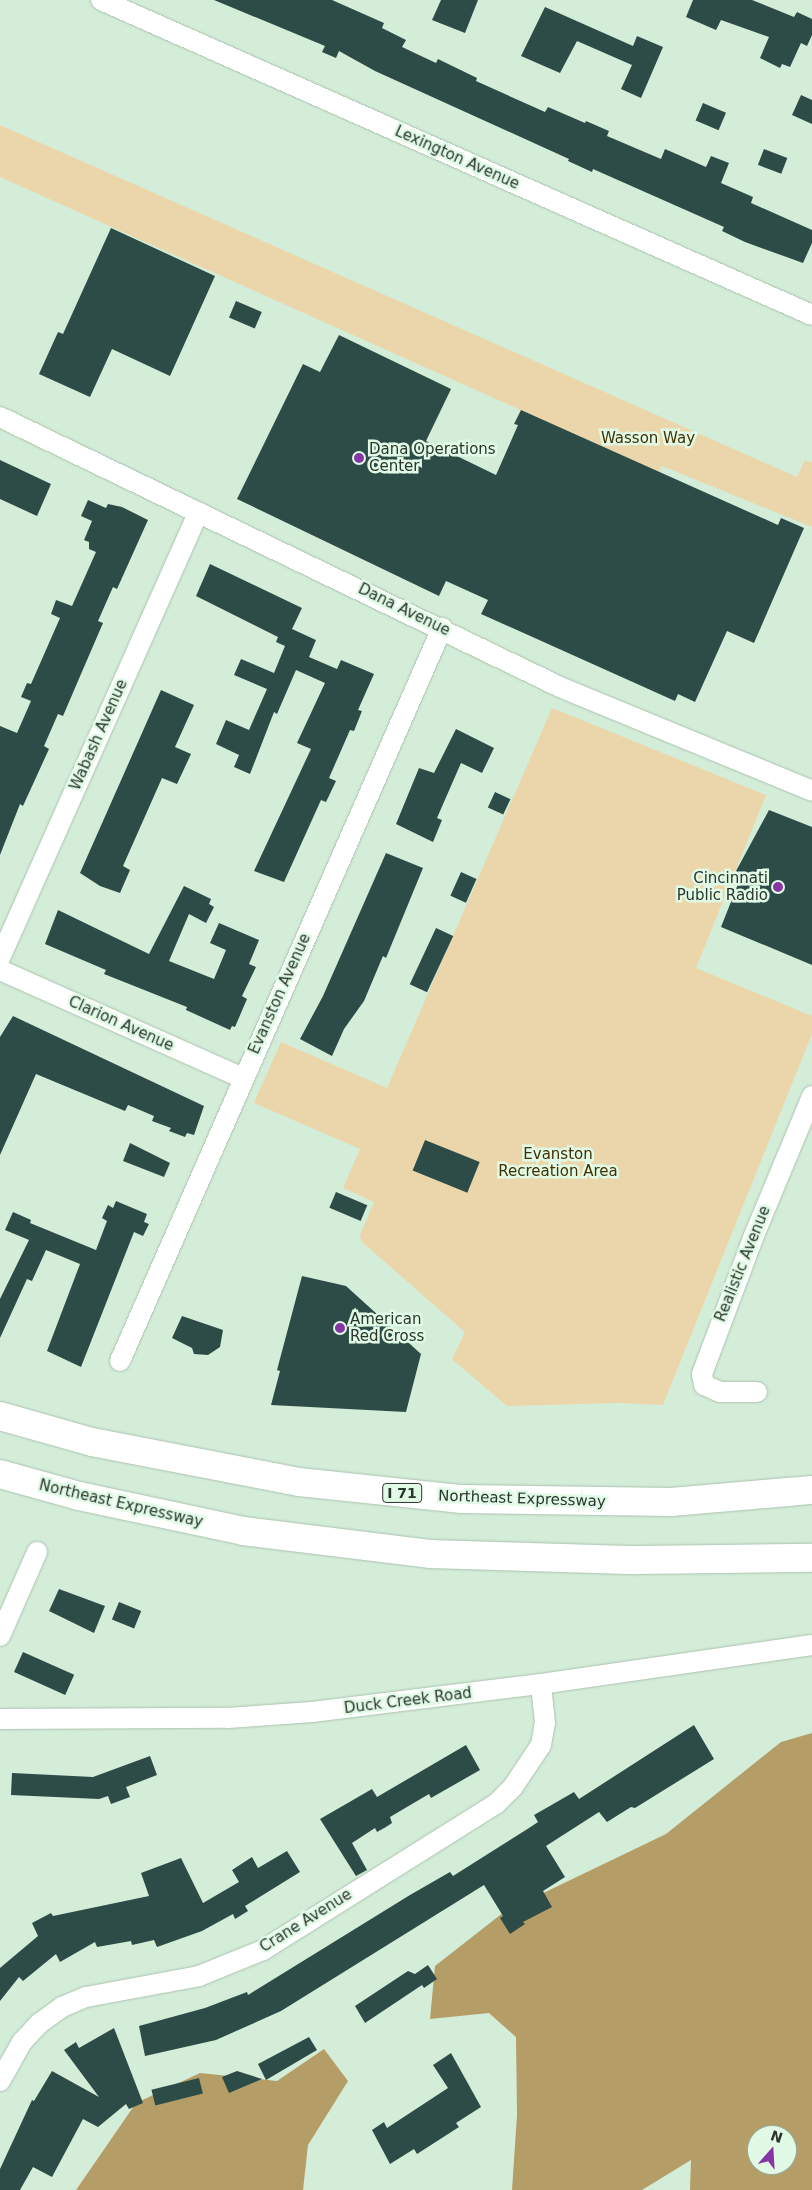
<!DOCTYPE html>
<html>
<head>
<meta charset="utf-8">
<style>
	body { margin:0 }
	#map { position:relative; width:812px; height:2190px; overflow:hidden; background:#d4edd9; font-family:"DejaVu Sans",sans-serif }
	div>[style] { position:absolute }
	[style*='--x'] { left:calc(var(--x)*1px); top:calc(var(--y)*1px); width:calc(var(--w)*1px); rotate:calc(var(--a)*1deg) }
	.green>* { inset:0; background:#ead6aa }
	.forest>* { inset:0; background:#b59d67 }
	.building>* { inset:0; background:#2d4c48; transform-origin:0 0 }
	.roads { filter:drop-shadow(0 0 1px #aac2af) drop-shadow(0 0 1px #aac2af) }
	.minor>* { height:20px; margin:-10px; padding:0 10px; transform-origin:10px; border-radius:10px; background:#fff }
	.highway>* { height:28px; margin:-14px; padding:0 14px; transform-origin:14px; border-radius:14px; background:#fff }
	.dots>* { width:14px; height:14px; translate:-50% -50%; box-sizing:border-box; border:2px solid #e1fae6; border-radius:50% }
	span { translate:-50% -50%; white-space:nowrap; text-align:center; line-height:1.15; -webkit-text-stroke:5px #e1fae6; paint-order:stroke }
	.shield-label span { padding:1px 4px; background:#e1fae6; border:1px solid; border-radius:4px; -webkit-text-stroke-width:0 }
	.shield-label { font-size:14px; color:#2b352e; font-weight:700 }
	.street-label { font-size:15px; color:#2b352e }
	.park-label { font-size:15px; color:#423002 }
	.poi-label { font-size:15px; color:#2b352e }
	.left { translate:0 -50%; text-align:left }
	.right { translate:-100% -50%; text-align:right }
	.north { position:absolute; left:747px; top:2125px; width:50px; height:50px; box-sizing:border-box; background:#e1fae6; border:1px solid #98ab9c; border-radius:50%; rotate:19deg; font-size:14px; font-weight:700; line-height:20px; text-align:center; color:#2b352e }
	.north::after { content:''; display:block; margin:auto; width:18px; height:22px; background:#8735a4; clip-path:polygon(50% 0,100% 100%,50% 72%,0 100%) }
</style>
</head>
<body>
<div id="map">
	<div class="green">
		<i style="clip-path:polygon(0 125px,797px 477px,805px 460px,812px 463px,812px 527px,662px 466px,659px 472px,0 177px)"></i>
		<i style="clip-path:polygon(552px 708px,766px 795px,696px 968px,812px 1016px,812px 1034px,663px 1405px,620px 1403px,507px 1406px,452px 1359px,465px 1332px,362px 1242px,360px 1235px,374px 1202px,343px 1188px,360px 1149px,254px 1103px,281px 1042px,387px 1088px)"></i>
	</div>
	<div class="forest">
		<i style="clip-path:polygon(evenodd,812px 1733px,812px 2190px,690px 2190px,691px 2160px,642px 2190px,512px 2190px,517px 2115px,516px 2037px,489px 2013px,430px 2019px,435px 1966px,504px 1912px,666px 1834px,781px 1742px,812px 1733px,757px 2135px,787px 2135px,787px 2165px,757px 2165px,757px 2135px)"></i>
		<i style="clip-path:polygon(324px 2049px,348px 2081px,308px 2145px,303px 2190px,76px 2190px,136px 2103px,200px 2073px,277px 2081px)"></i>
	</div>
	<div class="building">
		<i style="clip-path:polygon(214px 0,332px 0,384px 23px,382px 28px,406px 40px,402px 47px,436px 63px,438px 59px,477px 78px,476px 81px,545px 112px,548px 107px,585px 123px,586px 121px,609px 131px,607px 136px,661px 159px,665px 149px,706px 167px,711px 156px,729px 163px,721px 183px,753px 197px,751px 203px,812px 230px,812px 243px,803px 263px,745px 242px,722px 231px,724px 227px,593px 169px,592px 172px,568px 161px,569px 159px,375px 71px,339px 51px,336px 58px,322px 52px,325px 46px)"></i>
		<i style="clip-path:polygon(441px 0,478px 0,465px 33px,432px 20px)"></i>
		<i style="clip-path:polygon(693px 0,752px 0,794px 17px,797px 12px,812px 19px,812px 35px,807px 46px,801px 43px,790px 67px,782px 64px,780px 68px,760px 58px,769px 37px,721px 20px,716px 30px,686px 17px)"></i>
		<i style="clip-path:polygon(545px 7px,633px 46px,637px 36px,663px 47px,641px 98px,621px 89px,632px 65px,577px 41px,560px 73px,521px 56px)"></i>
		<i style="clip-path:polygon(801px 95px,812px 100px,812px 124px,792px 115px)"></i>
		<i style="left:703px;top:103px;width:25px;height:19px;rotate:23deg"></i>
		<i style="left:764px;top:149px;width:25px;height:17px;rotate:21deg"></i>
		<i style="clip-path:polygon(111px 228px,215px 276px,170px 376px,112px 349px,90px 397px,39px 374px,58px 332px,63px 334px)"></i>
		<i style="left:236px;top:301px;width:28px;height:18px;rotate:23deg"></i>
		<i style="clip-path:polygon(339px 335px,451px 389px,426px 441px,496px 475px,518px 425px,514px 424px,521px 410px,778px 525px,781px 518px,804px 528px,754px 643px,727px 631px,695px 702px,678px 694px,675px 701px,481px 614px,488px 600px,446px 581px,439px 596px,237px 499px,303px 364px,320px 372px)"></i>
		<i style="clip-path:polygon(0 460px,51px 484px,37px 516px,0 499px)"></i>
		<i style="clip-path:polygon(88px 500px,106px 508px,108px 504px,122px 507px,148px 520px,117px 589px,113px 587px,98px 621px,103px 623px,81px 674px,63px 716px,58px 714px,44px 746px,49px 749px,23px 806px,20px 804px,0 855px,0 726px,17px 733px,31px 701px,21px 697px,27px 683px,31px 684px,60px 618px,51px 614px,56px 600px,72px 606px,96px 552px,89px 549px,89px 542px,84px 540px,92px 521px,81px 516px)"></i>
		<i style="clip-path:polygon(210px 564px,302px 608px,292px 629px,316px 640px,309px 657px,337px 669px,341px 660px,374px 674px,358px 710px,362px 711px,354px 731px,350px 730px,329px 778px,336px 781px,326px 802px,321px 800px,284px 882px,254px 871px,311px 749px,297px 743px,325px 683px,296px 670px,277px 714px,274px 712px,250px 774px,234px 767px,239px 755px,216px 744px,226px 720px,249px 730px,267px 689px,234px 675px,241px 659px,274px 673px,285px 646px,276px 642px,278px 637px,196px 596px)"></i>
		<i style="clip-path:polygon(161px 690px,194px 705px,175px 747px,191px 754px,177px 784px,162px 778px,123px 866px,130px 870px,120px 893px,100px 886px,80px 873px)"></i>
		<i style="clip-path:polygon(456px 729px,494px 748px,482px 773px,461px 763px,437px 818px,442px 820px,433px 842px,396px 824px,419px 768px,434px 773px)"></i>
		<i style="left:495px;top:792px;width:17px;height:17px;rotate:25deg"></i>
		<i style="clip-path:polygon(769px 810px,812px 827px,812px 965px,721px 927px,742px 874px,736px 871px)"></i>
		<i style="clip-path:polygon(386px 853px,423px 868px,386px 958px,383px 956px,364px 1001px,344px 1029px,332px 1056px,300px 1039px,323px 996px)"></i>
		<i style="left:461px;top:872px;width:17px;height:26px;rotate:24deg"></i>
		<i style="clip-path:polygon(184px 886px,211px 899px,209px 904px,214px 907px,206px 923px,189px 914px,169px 961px,214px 979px,226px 950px,210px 943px,219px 923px,259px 940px,249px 964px,256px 967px,242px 996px,247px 999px,235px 1027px,232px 1026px,230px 1030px,186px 1010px,187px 1007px,104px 974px,106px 970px,45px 944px,58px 910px,149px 954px)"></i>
		<i style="left:436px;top:928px;width:19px;height:62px;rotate:25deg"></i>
		<i style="clip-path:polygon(13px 1016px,204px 1106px,194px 1135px,187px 1133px,185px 1137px,169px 1131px,171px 1128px,152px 1121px,154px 1116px,128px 1105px,125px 1111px,36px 1074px,0 1155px,0 1037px)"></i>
		<i style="left:425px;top:1140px;width:59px;height:33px;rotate:22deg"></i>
		<i style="clip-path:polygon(130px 1143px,170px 1163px,164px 1177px,123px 1161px)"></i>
		<i style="left:336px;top:1192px;width:34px;height:17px;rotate:23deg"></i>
		<i style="clip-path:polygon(116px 1201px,147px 1214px,144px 1222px,149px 1224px,143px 1236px,134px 1232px,81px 1367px,47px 1351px,80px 1264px,46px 1250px,32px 1281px,27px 1279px,0 1338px,0 1299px,29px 1240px,5px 1230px,13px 1212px,31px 1220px,30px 1223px,96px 1250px,107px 1221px,102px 1218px,108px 1205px,113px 1208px)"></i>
		<i style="clip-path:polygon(302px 1276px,346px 1286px,421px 1354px,406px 1412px,271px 1405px,280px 1371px,277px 1370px)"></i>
		<i style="clip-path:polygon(182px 1316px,223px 1330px,220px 1347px,208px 1355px,194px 1354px,192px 1348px,172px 1338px)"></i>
		<i style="clip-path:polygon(59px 1589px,105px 1606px,94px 1633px,49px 1611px)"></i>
		<i style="left:119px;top:1602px;width:24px;height:19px;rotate:22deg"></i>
		<i style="left:23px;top:1652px;width:56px;height:22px;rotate:24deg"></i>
		<i style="clip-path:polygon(694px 1725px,714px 1759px,635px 1808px,631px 1807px,607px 1822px,599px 1812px,546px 1846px,565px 1877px,543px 1891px,552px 1907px,523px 1922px,525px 1924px,510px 1934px,500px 1918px,503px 1916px,484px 1885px,281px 2011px,216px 2040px,145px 2056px,139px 2026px,205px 2008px,247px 1992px,248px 1995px,410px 1895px,450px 1872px,453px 1876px,529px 1828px,538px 1822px,534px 1815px,548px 1807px,574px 1792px,579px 1799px)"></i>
		<i style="clip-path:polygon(466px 1745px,480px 1770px,431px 1798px,429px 1794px,390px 1817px,392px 1823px,386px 1827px,377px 1832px,375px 1828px,352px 1843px,367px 1870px,356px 1876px,320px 1819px,372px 1789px,377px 1797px)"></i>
		<i style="clip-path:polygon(150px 1756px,157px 1775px,126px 1787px,130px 1797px,111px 1804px,108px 1796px,99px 1799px,11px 1795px,12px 1773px,93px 1777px)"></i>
		<i style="clip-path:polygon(287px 1851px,300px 1872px,245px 1906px,248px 1911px,235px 1919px,233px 1914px,202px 1931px,157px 1947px,154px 1940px,132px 1945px,131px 1941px,97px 1947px,95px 1942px,60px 1962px,56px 1954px,23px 1981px,19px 1977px,0 2001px,0 1968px,38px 1936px,32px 1923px,51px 1913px,53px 1916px,149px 1896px,141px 1873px,181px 1858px,203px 1903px,239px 1882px,232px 1870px,252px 1857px,258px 1868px)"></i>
		<i style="clip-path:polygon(428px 1965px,437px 1979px,424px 1988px,422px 1985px,365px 2023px,355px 2006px,408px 1971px,415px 1974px)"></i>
		<i style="clip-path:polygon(114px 2028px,143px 2103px,129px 2109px,126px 2104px,98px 2127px,83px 2119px,52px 2177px,33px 2167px,20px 2190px,0 2190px,0 2169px,32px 2100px,34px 2101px,52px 2071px,99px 2097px,64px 2050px,76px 2042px,79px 2048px)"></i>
		<i style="clip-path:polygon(309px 2037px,317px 2050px,266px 2080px,258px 2064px)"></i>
		<i style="clip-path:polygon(451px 2053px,481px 2107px,456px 2123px,459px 2127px,417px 2154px,414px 2149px,390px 2164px,372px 2130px,384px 2122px,387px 2128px,448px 2088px,433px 2065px)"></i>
		<i style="clip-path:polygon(237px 2071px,262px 2079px,229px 2093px,222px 2077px)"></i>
		<i style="left:199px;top:2078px;width:16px;height:49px;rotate:76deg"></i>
	</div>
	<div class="roads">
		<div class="minor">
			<i style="--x:101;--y:0;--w:778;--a:23.9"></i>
			<i style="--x:0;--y:417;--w:622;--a:25.74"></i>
			<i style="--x:560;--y:687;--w:273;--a:22.4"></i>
			<i style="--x:0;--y:958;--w:488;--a:-66"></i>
			<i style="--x:0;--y:970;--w:266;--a:24"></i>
			<i style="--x:120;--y:1361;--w:801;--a:-66.28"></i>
			<i style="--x:757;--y:1392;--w:37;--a:180"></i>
			<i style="--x:720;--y:1392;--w:17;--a:-156"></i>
			<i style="--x:704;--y:1385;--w:11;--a:-100"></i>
			<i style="--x:702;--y:1374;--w:145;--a:-69.4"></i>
			<i style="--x:753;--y:1238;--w:154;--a:-67.4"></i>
			<i style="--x:0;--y:1636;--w:92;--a:-66.2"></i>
			<i style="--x:0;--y:1719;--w:228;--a:-0.3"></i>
			<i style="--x:228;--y:1718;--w:84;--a:-4.1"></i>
			<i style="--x:312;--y:1712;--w:231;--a:-7"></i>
			<i style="--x:541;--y:1684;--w:274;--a:-8.2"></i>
			<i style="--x:0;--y:2081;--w:45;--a:-60.6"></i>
			<i style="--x:22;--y:2042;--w:26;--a:-47"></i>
			<i style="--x:40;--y:2023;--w:27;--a:-36"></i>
			<i style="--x:62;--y:2007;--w:26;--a:-23"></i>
			<i style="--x:86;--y:1997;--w:115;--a:-10.5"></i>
			<i style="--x:199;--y:1976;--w:69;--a:-22.1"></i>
			<i style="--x:263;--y:1950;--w:275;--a:-32.1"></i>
			<i style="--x:496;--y:1804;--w:24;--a:-45"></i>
			<i style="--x:513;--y:1787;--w:50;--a:-56.3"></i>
			<i style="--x:541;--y:1745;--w:22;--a:-80"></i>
			<i style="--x:545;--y:1723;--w:39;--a:-96"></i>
		</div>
		<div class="highway">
			<i style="--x:0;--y:1416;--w:96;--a:15.8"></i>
			<i style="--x:92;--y:1442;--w:211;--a:10.9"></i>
			<i style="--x:299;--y:1482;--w:164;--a:6"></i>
			<i style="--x:462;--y:1499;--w:209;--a:0.8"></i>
			<i style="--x:671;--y:1502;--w:142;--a:-4.9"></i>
			<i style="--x:0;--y:1474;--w:82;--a:15.6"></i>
			<i style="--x:79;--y:1496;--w:168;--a:12"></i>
			<i style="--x:243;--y:1531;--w:188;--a:7"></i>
			<i style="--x:430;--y:1554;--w:207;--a:1.7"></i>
			<i style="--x:637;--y:1560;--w:175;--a:-0.7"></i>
		</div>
	</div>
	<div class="dots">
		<i style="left:359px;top:458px;background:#8735a4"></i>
		<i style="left:778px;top:887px;background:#8735a4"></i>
		<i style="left:340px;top:1328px;background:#8735a4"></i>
	</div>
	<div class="shield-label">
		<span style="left:402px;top:1493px">I 71</span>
	</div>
	<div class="street-label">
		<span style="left:457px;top:158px;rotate:24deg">Lexington Avenue</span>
		<span style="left:404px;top:610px;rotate:26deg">Dana Avenue</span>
		<span style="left:99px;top:735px;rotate:-66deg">Wabash Avenue</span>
		<span style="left:280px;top:994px;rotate:-66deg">Evanston Avenue</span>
		<span style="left:121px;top:1024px;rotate:24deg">Clarion Avenue</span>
		<span style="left:743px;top:1264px;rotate:-68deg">Realistic Avenue</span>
		<span style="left:522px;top:1499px;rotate:2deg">Northeast Expressway</span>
		<span style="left:121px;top:1504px;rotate:13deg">Northeast Expressway</span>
		<span style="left:408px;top:1701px;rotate:-7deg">Duck Creek Road</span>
		<span style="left:306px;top:1921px;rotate:-32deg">Crane Avenue</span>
	</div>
	<div class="park-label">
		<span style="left:648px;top:439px">Wasson Way</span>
		<span style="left:558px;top:1163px">Evanston<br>Recreation Area</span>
	</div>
	<div class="poi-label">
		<span class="left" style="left:369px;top:458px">Dana Operations<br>Center</span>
		<span class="right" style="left:768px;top:887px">Cincinnati<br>Public Radio</span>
		<span class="left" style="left:350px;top:1328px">American<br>Red Cross</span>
	</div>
	<div class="north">N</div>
</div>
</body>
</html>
